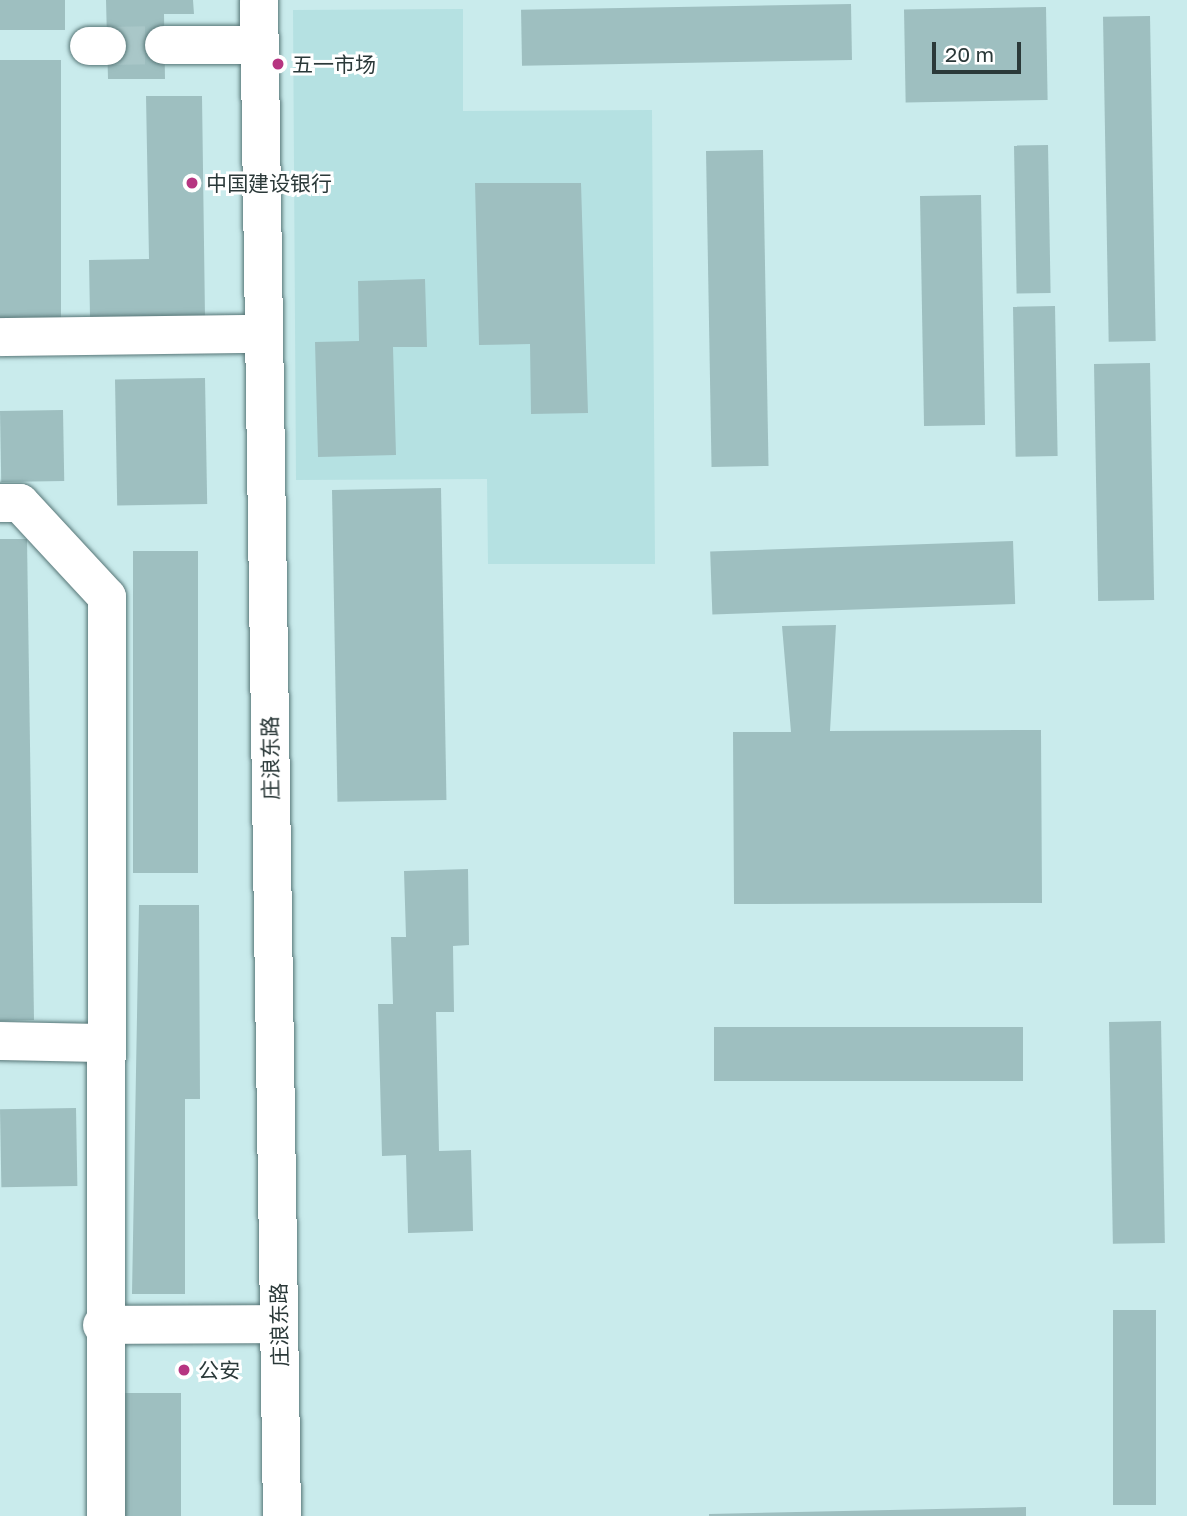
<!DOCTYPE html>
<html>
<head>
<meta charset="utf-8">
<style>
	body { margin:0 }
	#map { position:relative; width:1187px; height:1516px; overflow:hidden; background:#c9ebec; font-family:"Golos Text","Noto Sans SC",sans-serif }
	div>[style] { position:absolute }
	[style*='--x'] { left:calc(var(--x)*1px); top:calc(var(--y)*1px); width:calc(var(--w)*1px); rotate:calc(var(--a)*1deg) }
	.built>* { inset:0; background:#b5e1e2 }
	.building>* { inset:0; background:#9ebfc0; transform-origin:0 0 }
	.minor-tunnel>* { height:38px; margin-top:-19px; transform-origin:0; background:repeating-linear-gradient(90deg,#a9c7c8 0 38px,transparent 0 57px) }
	.roads { filter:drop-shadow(0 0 2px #577677) drop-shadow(0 0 2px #577677) }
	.minor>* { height:38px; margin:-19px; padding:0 19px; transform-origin:19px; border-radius:19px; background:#fff }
	.dots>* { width:19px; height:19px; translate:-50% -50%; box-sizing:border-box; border:4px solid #fff; border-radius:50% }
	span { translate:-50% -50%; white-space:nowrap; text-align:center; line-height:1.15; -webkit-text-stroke:6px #fff; paint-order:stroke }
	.poi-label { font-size:21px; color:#2b3939 }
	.left { translate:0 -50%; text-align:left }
	.street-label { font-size:21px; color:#2b3939 }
	.scale { position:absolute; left:932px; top:42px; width:89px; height:32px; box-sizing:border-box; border:4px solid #2b3939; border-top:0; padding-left:9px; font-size:21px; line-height:24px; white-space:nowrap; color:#2b3939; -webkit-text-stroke:5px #fff; paint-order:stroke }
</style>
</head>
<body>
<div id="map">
	<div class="built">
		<i style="clip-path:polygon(463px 9px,463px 111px,652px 110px,655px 564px,488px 564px,487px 479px,296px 480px,293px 10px)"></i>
	</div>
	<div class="building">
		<i style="left:0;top:0;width:65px;height:30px"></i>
		<i style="clip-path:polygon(106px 0,193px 0,194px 14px,164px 14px,165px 79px,108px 79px)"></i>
		<i style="left:851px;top:4px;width:56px;height:330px;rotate:89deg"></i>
		<i style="left:1046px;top:7px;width:93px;height:142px;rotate:89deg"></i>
		<i style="left:1150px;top:16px;width:325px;height:47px;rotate:89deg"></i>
		<i style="left:0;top:60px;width:61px;height:263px"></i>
		<i style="clip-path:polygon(146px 96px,202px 96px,205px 317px,90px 318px,89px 260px,149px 259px)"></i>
		<i style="left:1048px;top:145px;width:148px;height:34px;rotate:89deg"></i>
		<i style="left:763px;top:150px;width:316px;height:57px;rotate:89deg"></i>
		<i style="clip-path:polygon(475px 183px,581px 183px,588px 413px,531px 414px,530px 344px,479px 345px)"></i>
		<i style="left:981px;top:195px;width:230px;height:61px;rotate:89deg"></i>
		<i style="clip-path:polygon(425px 279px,427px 347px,393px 347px,396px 455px,318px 457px,315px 342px,359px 341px,358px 281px)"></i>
		<i style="left:1055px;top:306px;width:150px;height:42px;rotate:89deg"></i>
		<i style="left:1150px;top:363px;width:237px;height:56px;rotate:89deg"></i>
		<i style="left:205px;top:378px;width:126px;height:90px;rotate:89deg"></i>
		<i style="left:63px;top:410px;width:71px;height:63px;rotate:89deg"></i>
		<i style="left:441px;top:488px;width:312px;height:109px;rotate:89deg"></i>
		<i style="clip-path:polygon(0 539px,27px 539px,34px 1020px,0 1021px)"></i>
		<i style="left:1013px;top:541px;width:63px;height:303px;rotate:88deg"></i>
		<i style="left:133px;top:551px;width:65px;height:322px"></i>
		<i style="clip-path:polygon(836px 625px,830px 731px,1041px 730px,1042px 903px,734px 904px,733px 732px,791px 732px,782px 626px)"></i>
		<i style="clip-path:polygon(468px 869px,469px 945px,453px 946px,454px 1012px,436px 1012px,439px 1151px,471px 1150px,473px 1231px,408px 1233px,406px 1155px,382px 1156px,378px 1004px,393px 1004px,391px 937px,406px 937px,404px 871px)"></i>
		<i style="clip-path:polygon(139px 905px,199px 905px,200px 1099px,185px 1099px,185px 1294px,132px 1294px)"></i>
		<i style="left:1161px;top:1021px;width:222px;height:52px;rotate:89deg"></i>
		<i style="left:1023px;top:1027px;width:54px;height:309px;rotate:90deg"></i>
		<i style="left:76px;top:1108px;width:78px;height:76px;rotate:89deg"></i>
		<i style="left:1113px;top:1310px;width:43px;height:195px"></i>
		<i style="left:120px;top:1393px;width:61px;height:123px"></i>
		<i style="clip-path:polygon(1026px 1507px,1026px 1516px,709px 1516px,709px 1514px)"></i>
	</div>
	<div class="minor-tunnel">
		<i style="--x:107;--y:46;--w:57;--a:-1"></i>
	</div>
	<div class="roads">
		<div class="minor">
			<i style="--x:259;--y:0;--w:1516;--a:89.13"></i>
			<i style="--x:164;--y:45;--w:96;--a:0"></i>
			<i style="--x:89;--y:46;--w:18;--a:0"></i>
			<i style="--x:0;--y:337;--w:263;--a:-0.7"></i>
			<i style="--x:0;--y:503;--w:20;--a:0"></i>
			<i style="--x:20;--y:503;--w:128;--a:47.2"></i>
			<i style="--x:107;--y:597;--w:919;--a:90.06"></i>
			<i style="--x:0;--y:1041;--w:106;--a:1.1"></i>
			<i style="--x:102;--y:1325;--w:177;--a:-0.3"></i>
		</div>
	</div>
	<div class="dots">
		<i style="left:278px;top:64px;background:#b63581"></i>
		<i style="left:192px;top:183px;background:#b63581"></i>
		<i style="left:184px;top:1370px;background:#b63581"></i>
	</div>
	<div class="poi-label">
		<span class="left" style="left:292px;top:64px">五一市场</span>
		<span class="left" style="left:206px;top:183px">中国建设银行</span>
		<span class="left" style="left:198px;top:1370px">公安</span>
	</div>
	<div class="street-label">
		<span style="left:270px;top:758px;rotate:-91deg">庄浪东路</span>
		<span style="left:279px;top:1325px;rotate:-91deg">庄浪东路</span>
	</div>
	<div class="scale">20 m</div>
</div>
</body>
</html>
